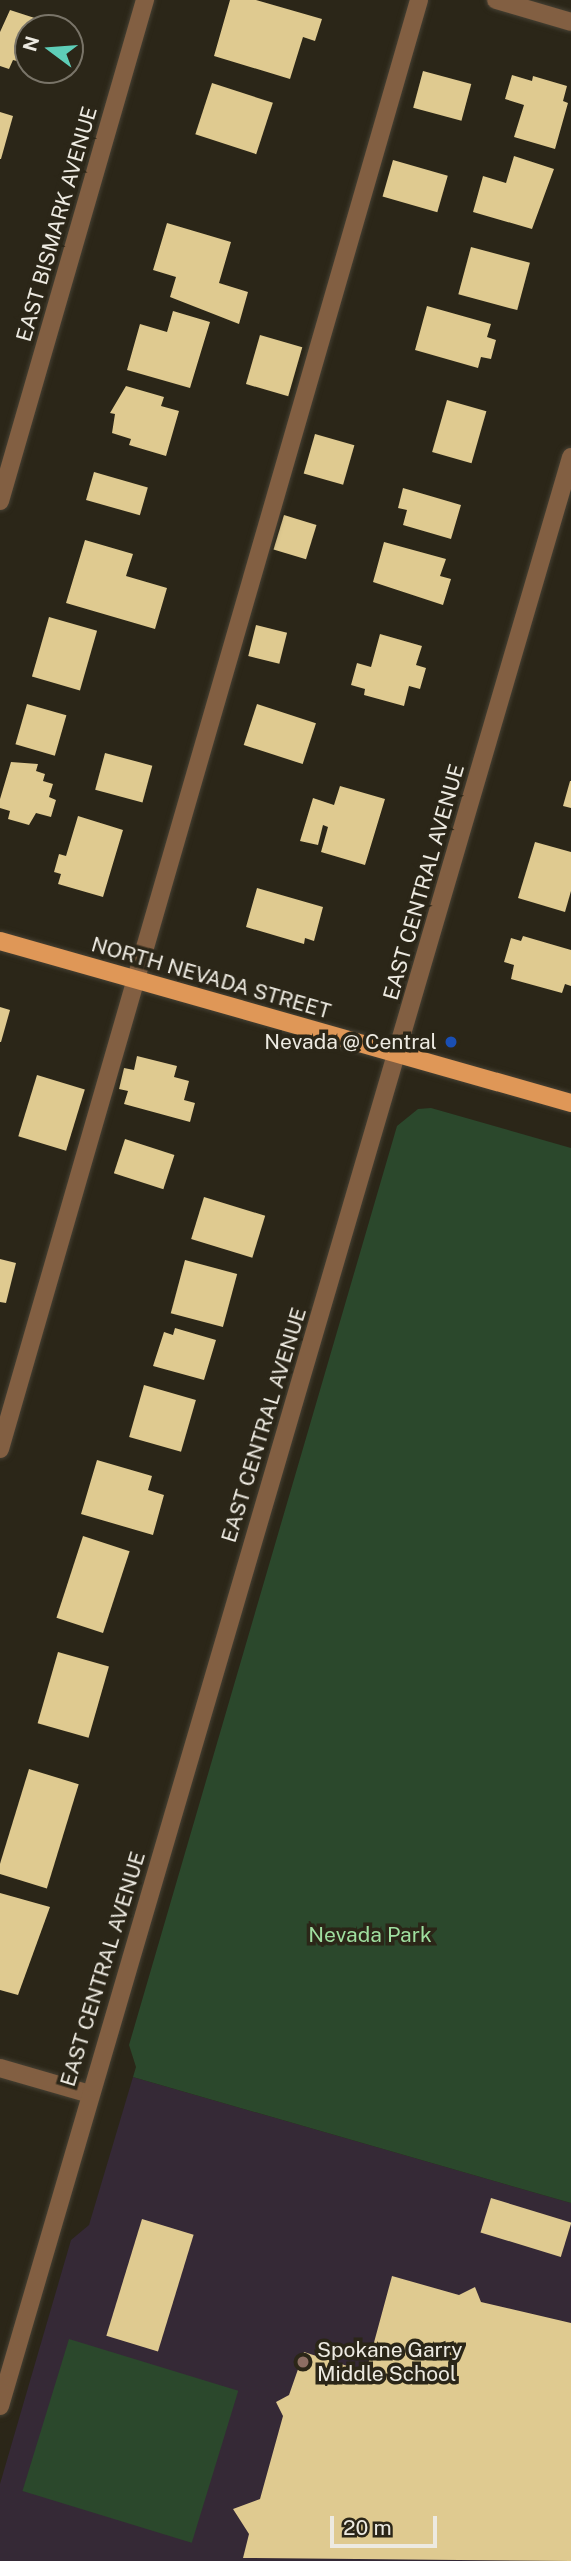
<!DOCTYPE html>
<html>
<head>
<meta charset="utf-8">
<style>
	body { margin:0 }
	#map { position:relative; width:571px; height:2561px; overflow:hidden; background:#2b2618; font-family:"Public Sans",sans-serif }
	div>[style] { position:absolute }
	[style*='--x'] { left:calc(var(--x)*1px); top:calc(var(--y)*1px); width:calc(var(--w)*1px); rotate:calc(var(--a)*1deg) }
	.education>* { inset:0; background:#352936 }
	.green>* { inset:0; background:#2b482c; transform-origin:0 0 }
	.building>* { inset:0; background:#dfca90; transform-origin:0 0 }
	.roads { filter:drop-shadow(0 0 2px #464134) drop-shadow(0 0 2px #464134) }
	.minor>* { height:18px; margin:-9px; padding:0 9px; transform-origin:9px; border-radius:9px; background:#825f42 }
	.major>* { height:18px; margin:-9px; padding:0 9px; transform-origin:9px; border-radius:9px; background:#df9757 }
	.dots>* { width:19px; height:19px; translate:-50% -50%; box-sizing:border-box; border:4px solid #2b2618; border-radius:50% }
	span { translate:-50% -50%; white-space:nowrap; text-align:center; line-height:1.15; -webkit-text-stroke:7px #2b2618; paint-order:stroke }
	.street-label { font-size:21px; color:#edeae1 }
	.poi-label { font-size:21px; color:#edeae1 }
	.right { translate:-100% -50%; text-align:right }
	.left { translate:0 -50%; text-align:left }
	.park-label { font-size:21px; color:#9fdf9f }
	.north { position:absolute; left:14px; top:14px; width:70px; height:70px; box-sizing:border-box; background:#2b2618; border:2px solid #797468; border-radius:50%; rotate:286deg; font-size:19px; font-weight:700; line-height:28px; text-align:center; color:#edeae1 }
	.north::after { content:''; display:block; margin:auto; width:24px; height:32px; background:#5eceb8; clip-path:polygon(50% 0,100% 100%,50% 72%,0 100%) }
	.scale { position:absolute; left:330px; top:2516px; width:107px; height:32px; box-sizing:border-box; border:4px solid #edeae1; border-top:0; padding-left:9px; font-size:21px; line-height:24px; white-space:nowrap; color:#edeae1; -webkit-text-stroke:5px #2b2618; paint-order:stroke }
</style>
</head>
<body>
<div id="map">
	<div class="education">
		<i style="clip-path:polygon(133px 2077px,571px 2203px,571px 2561px,0 2561px,0 2484px,71px 2240px,89px 2225px)"></i>
	</div>
	<div class="green">
		<i style="clip-path:polygon(431px 1108px,571px 1148px,571px 2203px,133px 2077px,136px 2067px,129px 2045px,397px 1126px,418px 1109px)"></i>
		<i style="left:69px;top:2339px;width:177px;height:159px;rotate:17deg"></i>
	</div>
	<div class="building">
		<i style="clip-path:polygon(230px 0,256px 0,322px 19px,315px 41px,303px 37px,290px 79px,214px 56px)"></i>
		<i style="clip-path:polygon(10px 10px,47px 22px,45px 28px,28px 28px,28px 64px,13px 60px,9px 69px,0 66px,0 32px)"></i>
		<i style="left:423px;top:71px;width:50px;height:38px;rotate:15deg"></i>
		<i style="clip-path:polygon(512px 75px,532px 81px,533px 76px,567px 86px,563px 101px,568px 103px,555px 149px,514px 137px,524px 105px,505px 99px)"></i>
		<i style="left:212px;top:83px;width:64px;height:54px;rotate:18deg"></i>
		<i style="clip-path:polygon(0 112px,13px 116px,1px 159px,0 159px)"></i>
		<i style="clip-path:polygon(514px 156px,554px 169px,532px 229px,473px 212px,483px 176px,506px 183px)"></i>
		<i style="left:393px;top:160px;width:57px;height:38px;rotate:16deg"></i>
		<i style="clip-path:polygon(167px 223px,231px 242px,219px 283px,248px 292px,239px 324px,170px 297px,176px 277px,153px 270px)"></i>
		<i style="left:471px;top:247px;width:61px;height:49px;rotate:15deg"></i>
		<i style="clip-path:polygon(427px 306px,491px 324px,487px 337px,496px 340px,491px 359px,481px 357px,478px 368px,415px 350px)"></i>
		<i style="clip-path:polygon(173px 311px,210px 322px,190px 388px,127px 370px,140px 324px,167px 332px)"></i>
		<i style="left:260px;top:335px;width:44px;height:51px;rotate:16deg"></i>
		<i style="clip-path:polygon(126px 386px,164px 397px,161px 406px,179px 411px,166px 456px,129px 445px,131px 439px,112px 433px,115px 414px,110px 413px)"></i>
		<i style="left:447px;top:400px;width:41px;height:54px;rotate:16deg"></i>
		<i style="left:315px;top:434px;width:41px;height:41px;rotate:16deg"></i>
		<i style="left:94px;top:472px;width:56px;height:29px;rotate:16deg"></i>
		<i style="clip-path:polygon(403px 488px,461px 505px,451px 539px,403px 525px,407px 510px,398px 508px)"></i>
		<i style="left:284px;top:515px;width:34px;height:36px;rotate:17deg"></i>
		<i style="clip-path:polygon(85px 540px,133px 554px,126px 576px,167px 588px,155px 629px,66px 603px)"></i>
		<i style="clip-path:polygon(384px 542px,446px 559px,440px 576px,451px 579px,443px 605px,373px 582px)"></i>
		<i style="left:49px;top:617px;width:50px;height:62px;rotate:16deg"></i>
		<i style="left:256px;top:625px;width:32px;height:32px;rotate:14deg"></i>
		<i style="clip-path:polygon(380px 634px,422px 646px,416px 665px,426px 668px,420px 689px,409px 686px,404px 706px,364px 695px,365px 689px,351px 685px,357px 663px,371px 667px)"></i>
		<i style="left:27px;top:704px;width:41px;height:42px;rotate:16deg"></i>
		<i style="left:257px;top:704px;width:62px;height:43px;rotate:18deg"></i>
		<i style="left:105px;top:753px;width:49px;height:38px;rotate:15deg"></i>
		<i style="clip-path:polygon(11px 762px,38px 764px,36px 771px,45px 774px,43px 781px,53px 784px,49px 797px,56px 800px,51px 817px,36px 813px,29px 825px,8px 819px,10px 811px,0 808px,0 799px)"></i>
		<i style="clip-path:polygon(570px 781px,571px 781px,571px 808px,563px 806px)"></i>
		<i style="clip-path:polygon(340px 786px,385px 799px,365px 865px,321px 852px,328px 827px,323px 825px,318px 845px,300px 841px,313px 798px,334px 805px)"></i>
		<i style="clip-path:polygon(78px 816px,123px 830px,103px 897px,58px 884px,61px 874px,54px 872px,59px 854px,66px 856px)"></i>
		<i style="clip-path:polygon(535px 842px,571px 852px,571px 891px,565px 912px,518px 898px)"></i>
		<i style="clip-path:polygon(257px 888px,323px 907px,314px 941px,305px 938px,304px 944px,246px 927px)"></i>
		<i style="clip-path:polygon(523px 936px,571px 950px,571px 986px,565px 984px,562px 993px,511px 979px,514px 965px,504px 962px,511px 938px,521px 941px)"></i>
		<i style="clip-path:polygon(0 1007px,10px 1010px,1px 1042px,0 1042px)"></i>
		<i style="clip-path:polygon(137px 1056px,177px 1066px,174px 1077px,189px 1081px,184px 1100px,195px 1103px,190px 1122px,124px 1104px,128px 1091px,119px 1089px,124px 1068px,134px 1070px)"></i>
		<i style="left:37px;top:1075px;width:50px;height:64px;rotate:17deg"></i>
		<i style="left:125px;top:1139px;width:52px;height:36px;rotate:18deg"></i>
		<i style="left:204px;top:1197px;width:64px;height:44px;rotate:17deg"></i>
		<i style="clip-path:polygon(0 1259px,16px 1263px,6px 1303px,0 1302px)"></i>
		<i style="left:185px;top:1260px;width:54px;height:55px;rotate:15deg"></i>
		<i style="clip-path:polygon(175px 1328px,216px 1340px,204px 1380px,153px 1366px,164px 1332px,173px 1335px)"></i>
		<i style="left:144px;top:1385px;width:54px;height:54px;rotate:16deg"></i>
		<i style="clip-path:polygon(97px 1460px,152px 1476px,148px 1490px,164px 1495px,153px 1535px,81px 1514px)"></i>
		<i style="left:83px;top:1536px;width:49px;height:86px;rotate:18deg"></i>
		<i style="left:58px;top:1652px;width:53px;height:74px;rotate:16deg"></i>
		<i style="left:29px;top:1769px;width:52px;height:109px;rotate:17deg"></i>
		<i style="clip-path:polygon(0 1893px,50px 1907px,18px 1995px,0 1990px)"></i>
		<i style="left:491px;top:2198px;width:84px;height:36px;rotate:17deg"></i>
		<i style="left:142px;top:2219px;width:54px;height:122px;rotate:17deg"></i>
		<i style="clip-path:polygon(392px 2276px,459px 2295px,475px 2287px,481px 2302px,571px 2323px,571px 2561px,243px 2558px,249px 2534px,233px 2509px,260px 2499px,283px 2416px,276px 2402px,289px 2395px,304px 2352px,366px 2372px)"></i>
	</div>
	<div class="roads">
		<div class="minor">
			<i style="--x:496;--y:0;--w:78;--a:16.3"></i>
			<i style="--x:0;--y:501;--w:522;--a:-73.86"></i>
			<i style="--x:0;--y:1449;--w:1508;--a:-73.87"></i>
			<i style="--x:0;--y:2068;--w:94;--a:16.1"></i>
			<i style="--x:0;--y:2406;--w:2031;--a:-73.67"></i>
		</div>
		<div class="major">
			<i style="--x:0;--y:941;--w:594;--a:15.84"></i>
		</div>
	</div>
	<div class="dots">
		<i style="left:451px;top:1042px;background:#1a4fb4"></i>
		<i style="left:303px;top:2362px;background:#8d6e63"></i>
	</div>
	<div class="street-label">
		<span style="left:57px;top:224px;rotate:-74deg">EAST BISMARK AVENUE</span>
		<span style="left:424px;top:882px;rotate:-74deg">EAST CENTRAL AVENUE</span>
		<span style="left:211px;top:978px;rotate:16deg">NORTH NEVADA STREET</span>
		<span style="left:264px;top:1425px;rotate:-73deg">EAST CENTRAL AVENUE</span>
		<span style="left:103px;top:1969px;rotate:-73deg">EAST CENTRAL AVENUE</span>
	</div>
	<div class="poi-label">
		<span class="right" style="left:437px;top:1042px">Nevada @ Central</span>
		<span class="left" style="left:317px;top:2362px">Spokane Garry<br>Middle School</span>
	</div>
	<div class="park-label">
		<span style="left:370px;top:1935px">Nevada Park</span>
	</div>
	<div class="north">N</div>
	<div class="scale">20 m</div>
</div>
</body>
</html>
